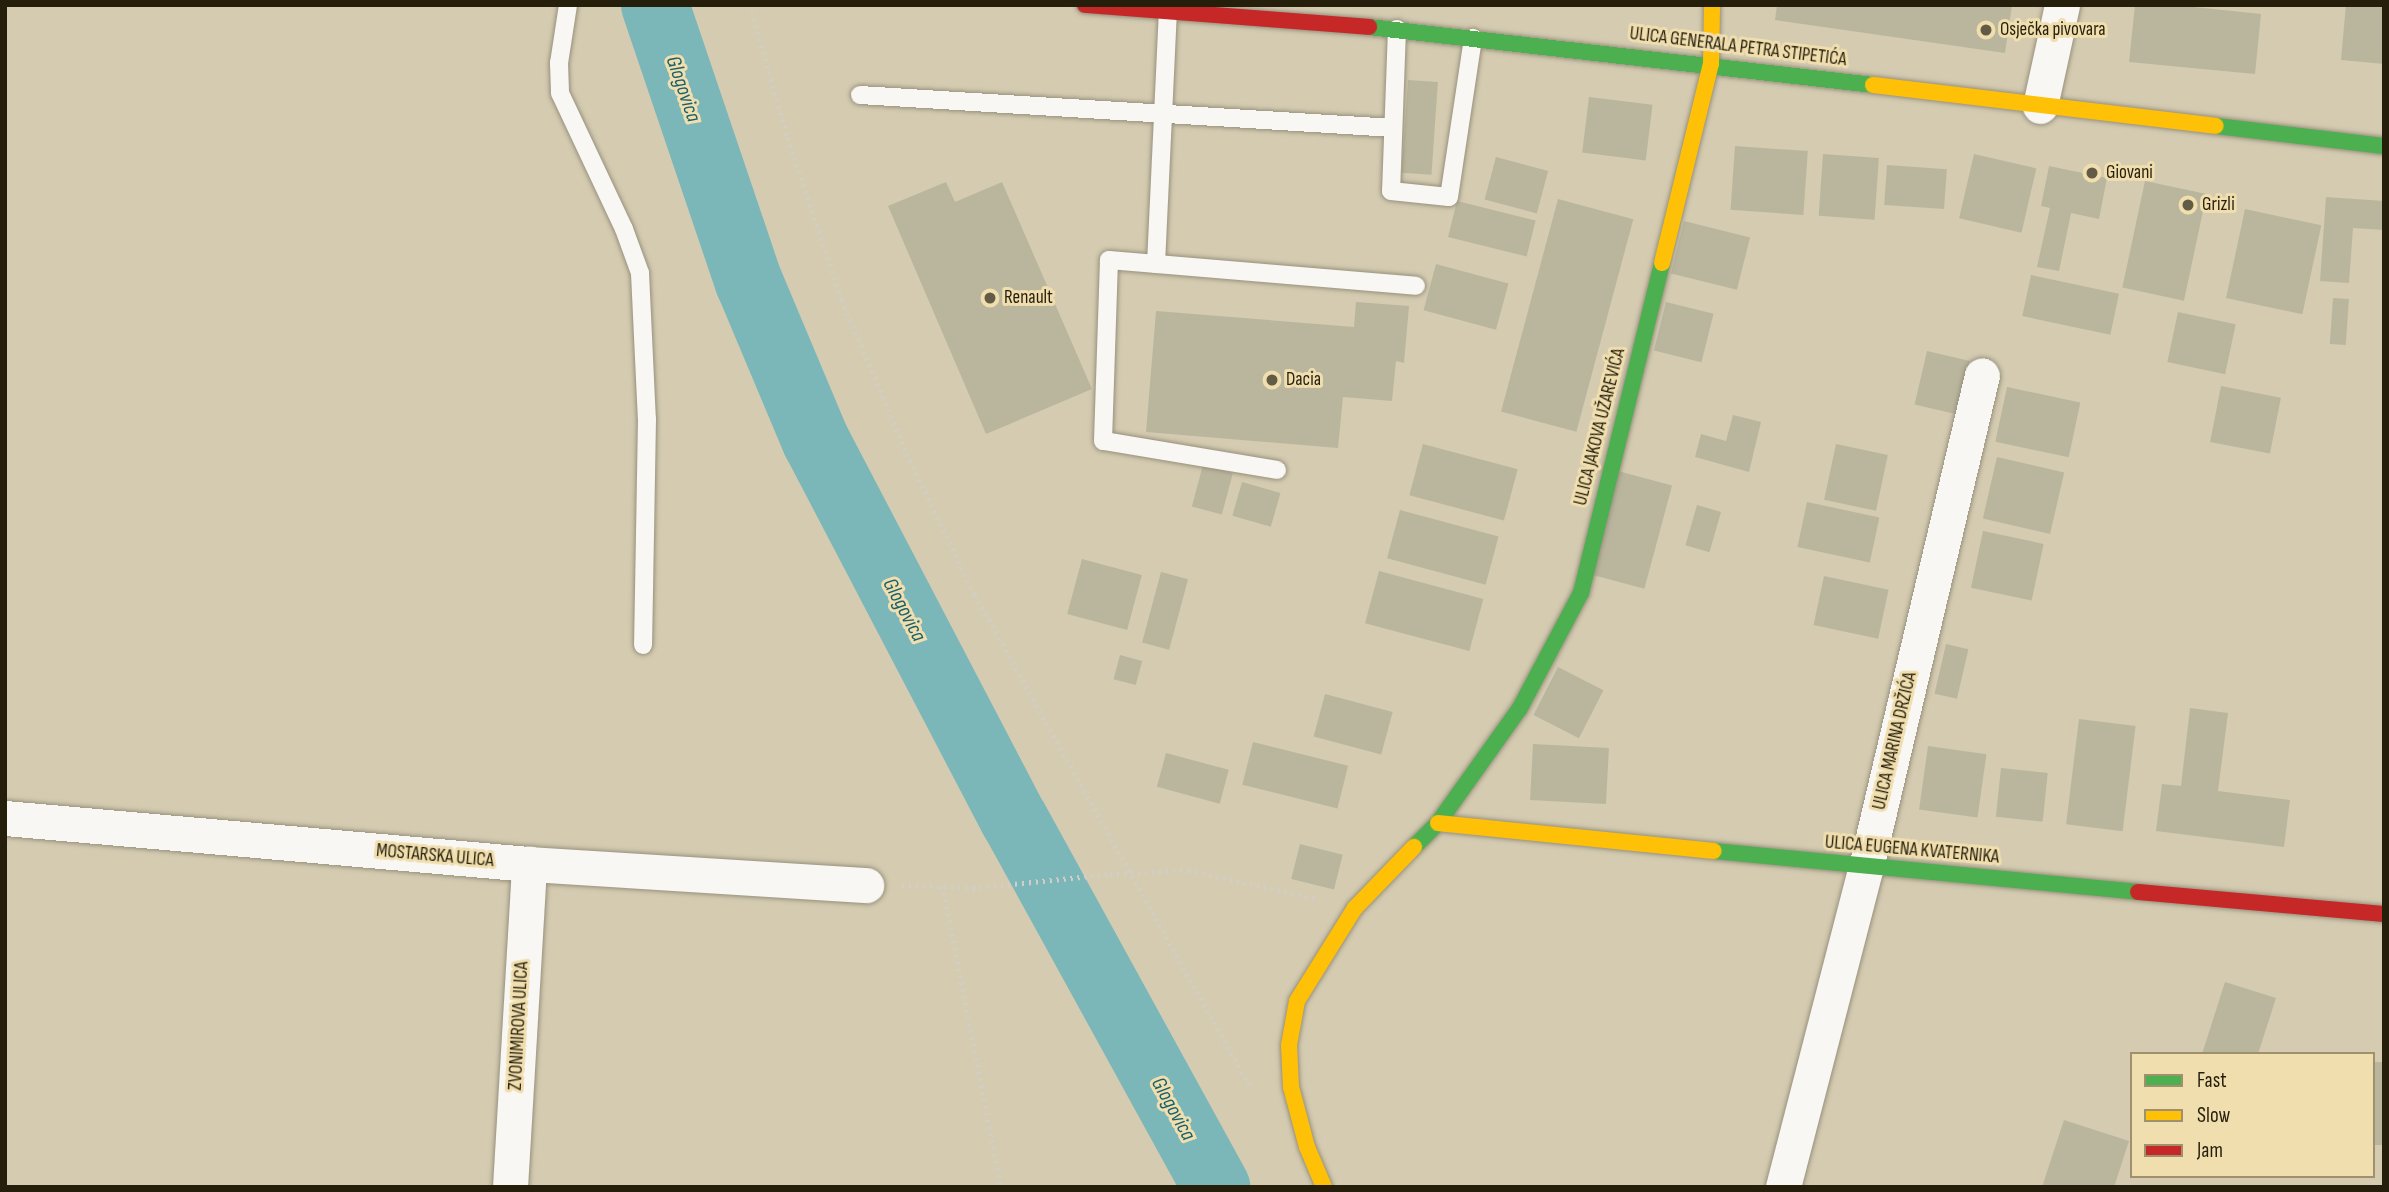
<!DOCTYPE html>
<html>
<head>
<meta charset="utf-8">
<style>
	body { margin:0 }
	#map { position:relative; width:2389px; height:1192px; overflow:hidden; background:#d4cbb1; font-family:"Sofia Sans Condensed",sans-serif }
	div>[style] { position:absolute }
	[style*='--x'] { left:calc(var(--x)*1px); top:calc(var(--y)*1px); width:calc(var(--w)*1px); rotate:calc(var(--a)*1deg) }
	.river>* { height:68px; margin:-34px; padding:0 34px; transform-origin:34px; border-radius:34px; background:#7bb7b9 }
	.building>* { inset:0; background:#bab69e; transform-origin:0 0 }
	.path>* { height:4.5px; margin-top:-2.25px; transform-origin:0; background:repeating-linear-gradient(90deg,#d1cec5 0 2px,transparent 0 7px) }
	.roads { filter:drop-shadow(0 0 2px #98917d) drop-shadow(0 0 2px #98917d) }
	.lane>* { height:18px; margin:-9px; padding:0 9px; transform-origin:9px; border-radius:9px; background:#f9f7f3 }
	.street>* { height:35px; margin:-17.5px; padding:0 17.5px; transform-origin:17.5px; border-radius:17.5px; background:#f9f7f3 }
	.fast>* { height:16px; margin:-8px; padding:0 8px; transform-origin:8px; border-radius:8px; background:#4caf50 }
	.slow>* { height:16px; margin:-8px; padding:0 8px; transform-origin:8px; border-radius:8px; background:#ffc107 }
	.jam>* { height:16px; margin:-8px; padding:0 8px; transform-origin:8px; border-radius:8px; background:#c62828 }
	.dots>* { width:19px; height:19px; translate:-50% -50%; box-sizing:border-box; border:4px solid #f0deae; border-radius:50% }
	span { translate:-50% -50%; white-space:nowrap; text-align:center; line-height:1.15; -webkit-text-stroke:6px #f0deae; paint-order:stroke }
	.poi-label { font-size:19px; color:#251e0b }
	.left { translate:0 -50%; text-align:left }
	.street-label { font-size:19px; color:#251e0b }
	.water-label { font-size:21px; color:#18616c; font-style:italic }
	.frame { position:absolute; inset:0; border:7px solid #251e0b; pointer-events:none }
	.legend { position:absolute; left:2130px; top:1052px; width:245px; height:126px; box-sizing:border-box; background:#f0deae; border:2px solid #9f916d; margin:0; padding:9px 12px; list-style:none; font-size:21px; color:#251e0b }
	.legend li { display:flex; align-items:center; gap:14px; height:35px }
	.legend b { width:35px; border:2px solid #9f916d }
</style>
</head>
<body>
<div id="map">
	<div class="river">
		<i style="--x:655;--y:5;--w:293;--a:71.3"></i>
		<i style="--x:749;--y:282;--w:173;--a:67.2"></i>
		<i style="--x:816;--y:441;--w:427;--a:62.4"></i>
		<i style="--x:1014;--y:819;--w:420;--a:61.2"></i>
	</div>
	<div class="building">
		<i style="clip-path:polygon(1777px 5px,2012px 5px,2005px 53px,1775px 20px)"></i>
		<i style="clip-path:polygon(2135px 5px,2175px 5px,2261px 14px,2255px 74px,2129px 62px)"></i>
		<i style="clip-path:polygon(2346px 5px,2384px 5px,2384px 64px,2341px 60px)"></i>
		<i style="left:1408px;top:80px;width:30px;height:93px;rotate:4deg"></i>
		<i style="left:1589px;top:97px;width:64px;height:56px;rotate:7deg"></i>
		<i style="left:1735px;top:146px;width:73px;height:64px;rotate:4deg"></i>
		<i style="left:1823px;top:154px;width:56px;height:62px;rotate:4deg"></i>
		<i style="left:1974px;top:154px;width:64px;height:66px;rotate:13deg"></i>
		<i style="left:1496px;top:157px;width:54px;height:44px;rotate:15deg"></i>
		<i style="left:1887px;top:165px;width:60px;height:40px;rotate:4deg"></i>
		<i style="clip-path:polygon(2049px 166px,2107px 178px,2099px 219px,2071px 213px,2059px 271px,2037px 267px,2050px 208px,2041px 206px)"></i>
		<i style="left:2145px;top:181px;width:63px;height:109px;rotate:12deg"></i>
		<i style="clip-path:polygon(946px 182px,955px 202px,1002px 182px,1092px 389px,986px 434px,888px 206px)"></i>
		<i style="clip-path:polygon(2326px 197px,2384px 201px,2384px 230px,2353px 228px,2349px 283px,2320px 281px)"></i>
		<i style="left:1558px;top:199px;width:78px;height:220px;rotate:15deg"></i>
		<i style="left:1457px;top:201px;width:81px;height:37px;rotate:14deg"></i>
		<i style="left:2245px;top:209px;width:78px;height:91px;rotate:12deg"></i>
		<i style="left:1684px;top:221px;width:68px;height:54px;rotate:14deg"></i>
		<i style="left:1436px;top:264px;width:75px;height:48px;rotate:15deg"></i>
		<i style="left:2031px;top:275px;width:90px;height:42px;rotate:12deg"></i>
		<i style="left:2333px;top:298px;width:16px;height:46px;rotate:4deg"></i>
		<i style="clip-path:polygon(1356px 302px,1409px 306px,1404px 363px,1396px 361px,1392px 401px,1343px 397px,1338px 448px,1146px 432px,1156px 311px,1354px 327px)"></i>
		<i style="left:1666px;top:302px;width:49px;height:50px;rotate:14deg"></i>
		<i style="left:2178px;top:312px;width:59px;height:51px;rotate:12deg"></i>
		<i style="left:1927px;top:351px;width:44px;height:55px;rotate:13deg"></i>
		<i style="left:2221px;top:386px;width:61px;height:57px;rotate:11deg"></i>
		<i style="left:2007px;top:387px;width:75px;height:56px;rotate:12deg"></i>
		<i style="clip-path:polygon(1733px 415px,1761px 422px,1749px 472px,1695px 457px,1701px 434px,1726px 441px)"></i>
		<i style="left:1423px;top:444px;width:98px;height:53px;rotate:15deg"></i>
		<i style="left:1836px;top:444px;width:53px;height:57px;rotate:12deg"></i>
		<i style="left:1997px;top:457px;width:69px;height:63px;rotate:13deg"></i>
		<i style="left:1203px;top:465px;width:31px;height:43px;rotate:15deg"></i>
		<i style="left:1618px;top:471px;width:56px;height:107px;rotate:15deg"></i>
		<i style="left:1242px;top:482px;width:40px;height:35px;rotate:16deg"></i>
		<i style="left:1807px;top:502px;width:74px;height:46px;rotate:12deg"></i>
		<i style="left:1697px;top:505px;width:25px;height:42px;rotate:16deg"></i>
		<i style="left:1400px;top:510px;width:102px;height:50px;rotate:15deg"></i>
		<i style="left:1983px;top:531px;width:62px;height:58px;rotate:12deg"></i>
		<i style="left:1082px;top:559px;width:62px;height:57px;rotate:15deg"></i>
		<i style="left:1379px;top:571px;width:108px;height:54px;rotate:15deg"></i>
		<i style="left:1161px;top:572px;width:28px;height:73px;rotate:15deg"></i>
		<i style="left:1824px;top:576px;width:66px;height:50px;rotate:12deg"></i>
		<i style="left:1946px;top:644px;width:23px;height:51px;rotate:13deg"></i>
		<i style="left:1120px;top:655px;width:23px;height:25px;rotate:15deg"></i>
		<i style="left:1558px;top:667px;width:51px;height:54px;rotate:27deg"></i>
		<i style="left:1325px;top:694px;width:70px;height:44px;rotate:15deg"></i>
		<i style="clip-path:polygon(2190px 708px,2228px 713px,2218px 791px,2290px 800px,2284px 847px,2156px 831px,2162px 784px,2181px 786px)"></i>
		<i style="left:2079px;top:719px;width:57px;height:106px;rotate:7deg"></i>
		<i style="left:1253px;top:742px;width:98px;height:44px;rotate:14deg"></i>
		<i style="left:1533px;top:744px;width:76px;height:56px;rotate:3deg"></i>
		<i style="left:1928px;top:746px;width:59px;height:64px;rotate:8deg"></i>
		<i style="left:1166px;top:753px;width:65px;height:35px;rotate:15deg"></i>
		<i style="left:2001px;top:768px;width:47px;height:49px;rotate:6deg"></i>
		<i style="left:1300px;top:844px;width:44px;height:36px;rotate:14deg"></i>
		<i style="clip-path:polygon(2225px 982px,2276px 998px,2258px 1054px,2202px 1054px)"></i>
		<i style="left:2373px;top:1062px;width:11px;height:83px"></i>
		<i style="clip-path:polygon(2064px 1120px,2129px 1141px,2114px 1187px,2042px 1187px)"></i>
	</div>
	<div class="path">
		<i style="--x:750;--y:5;--w:138;--a:74.1"></i>
		<i style="--x:788;--y:138;--w:171;--a:71.6"></i>
		<i style="--x:842;--y:300;--w:167;--a:67.1"></i>
		<i style="--x:907;--y:454;--w:157;--a:64.3"></i>
		<i style="--x:975;--y:595;--w:567;--a:60.77"></i>
		<i style="--x:902;--y:885;--w:71;--a:2.4"></i>
		<i style="--x:973;--y:888;--w:138;--a:-5.8"></i>
		<i style="--x:1110;--y:874;--w:79;--a:-2.9"></i>
		<i style="--x:1189;--y:870;--w:130;--a:12.9"></i>
		<i style="--x:943;--y:886;--w:307;--a:79.1"></i>
	</div>
	<div class="roads">
		<div class="lane">
			<i style="--x:568;--y:5;--w:59;--a:98.8"></i>
			<i style="--x:559;--y:63;--w:30;--a:88"></i>
			<i style="--x:560;--y:93;--w:150;--a:64.8"></i>
			<i style="--x:624;--y:229;--w:47;--a:70"></i>
			<i style="--x:640;--y:273;--w:146;--a:87.3"></i>
			<i style="--x:647;--y:419;--w:226;--a:91"></i>
			<i style="--x:1397;--y:29;--w:162;--a:92.1"></i>
			<i style="--x:1391;--y:191;--w:58;--a:5.9"></i>
			<i style="--x:1449;--y:197;--w:161;--a:-81.4"></i>
			<i style="--x:860;--y:95;--w:534;--a:3.54"></i>
			<i style="--x:1156;--y:264;--w:251;--a:-87.3"></i>
			<i style="--x:1277;--y:470;--w:176;--a:-170.5"></i>
			<i style="--x:1103;--y:441;--w:181;--a:-88.1"></i>
			<i style="--x:1109;--y:260;--w:308;--a:4.8"></i>
		</div>
		<div class="street">
			<i style="--x:2040;--y:106;--w:103;--a:-77.7"></i>
			<i style="--x:5;--y:818;--w:526;--a:5.02"></i>
			<i style="--x:529;--y:864;--w:338;--a:3.6"></i>
			<i style="--x:510;--y:1187;--w:324;--a:-86.6"></i>
			<i style="--x:1783;--y:1187;--w:331;--a:-75.5"></i>
			<i style="--x:1866;--y:867;--w:505;--a:-76.73"></i>
		</div>
		<div class="fast">
			<i style="--x:1369;--y:27;--w:507;--a:6.56"></i>
			<i style="--x:2216;--y:126;--w:169;--a:6.8"></i>
			<i style="--x:1414;--y:847;--w:34;--a:-45"></i>
			<i style="--x:1438;--y:823;--w:141;--a:-54.5"></i>
			<i style="--x:1520;--y:708;--w:130;--a:-62.1"></i>
			<i style="--x:1581;--y:593;--w:340;--a:-76.2"></i>
			<i style="--x:1714;--y:851;--w:426;--a:5.5"></i>
		</div>
		<div class="slow">
			<i style="--x:1873;--y:85;--w:345;--a:6.8"></i>
			<i style="--x:1662;--y:263;--w:205;--a:-76.2"></i>
			<i style="--x:1711;--y:64;--w:59;--a:-89"></i>
			<i style="--x:1438;--y:823;--w:277;--a:5.8"></i>
			<i style="--x:1324;--y:1187;--w:43;--a:-113"></i>
			<i style="--x:1307;--y:1147;--w:62;--a:-104.9"></i>
			<i style="--x:1291;--y:1087;--w:42;--a:-92.7"></i>
			<i style="--x:1289;--y:1045;--w:45;--a:-79.7"></i>
			<i style="--x:1297;--y:1001;--w:110;--a:-58.1"></i>
			<i style="--x:1355;--y:908;--w:85;--a:-46"></i>
		</div>
		<div class="jam">
			<i style="--x:1085;--y:5;--w:285;--a:4.4"></i>
			<i style="--x:2138;--y:892;--w:247;--a:5.1"></i>
		</div>
	</div>
	<div class="dots">
		<i style="left:1986px;top:30px;background:#625b45"></i>
		<i style="left:2092px;top:173px;background:#625b45"></i>
		<i style="left:2188px;top:205px;background:#625b45"></i>
		<i style="left:990px;top:298px;background:#625b45"></i>
		<i style="left:1272px;top:380px;background:#625b45"></i>
	</div>
	<div class="poi-label">
		<span class="left" style="left:2000px;top:30px">Osječka pivovara</span>
		<span class="left" style="left:2106px;top:173px">Giovani</span>
		<span class="left" style="left:2202px;top:205px">Grizli</span>
		<span class="left" style="left:1004px;top:298px">Renault</span>
		<span class="left" style="left:1286px;top:380px">Dacia</span>
	</div>
	<div class="street-label">
		<span style="left:1738px;top:47px;rotate:7deg">ULICA GENERALA PETRA STIPETIĆA</span>
		<span style="left:1600px;top:427px;rotate:-76deg">ULICA JAKOVA UŽAREVIĆA</span>
		<span style="left:1895px;top:741px;rotate:-77deg">ULICA MARINA DRŽIĆA</span>
		<span style="left:1912px;top:850px;rotate:5deg">ULICA EUGENA KVATERNIKA</span>
		<span style="left:435px;top:856px;rotate:5deg">MOSTARSKA ULICA</span>
		<span style="left:519px;top:1026px;rotate:-87deg">ZVONIMIROVA ULICA</span>
	</div>
	<div class="water-label">
		<span style="left:683px;top:89px;rotate:71deg">Glogovica</span>
		<span style="left:904px;top:610px;rotate:62deg">Glogovica</span>
		<span style="left:1173px;top:1109px;rotate:61deg">Glogovica</span>
	</div>
	<div class="frame"></div>
	<ul class="legend">
	<li><b style="height:9px;background:#4caf50"></b>Fast</li>
	<li><b style="height:9px;background:#ffc107"></b>Slow</li>
	<li><b style="height:9px;background:#c62828"></b>Jam</li>
	</ul>
</div>
</body>
</html>
